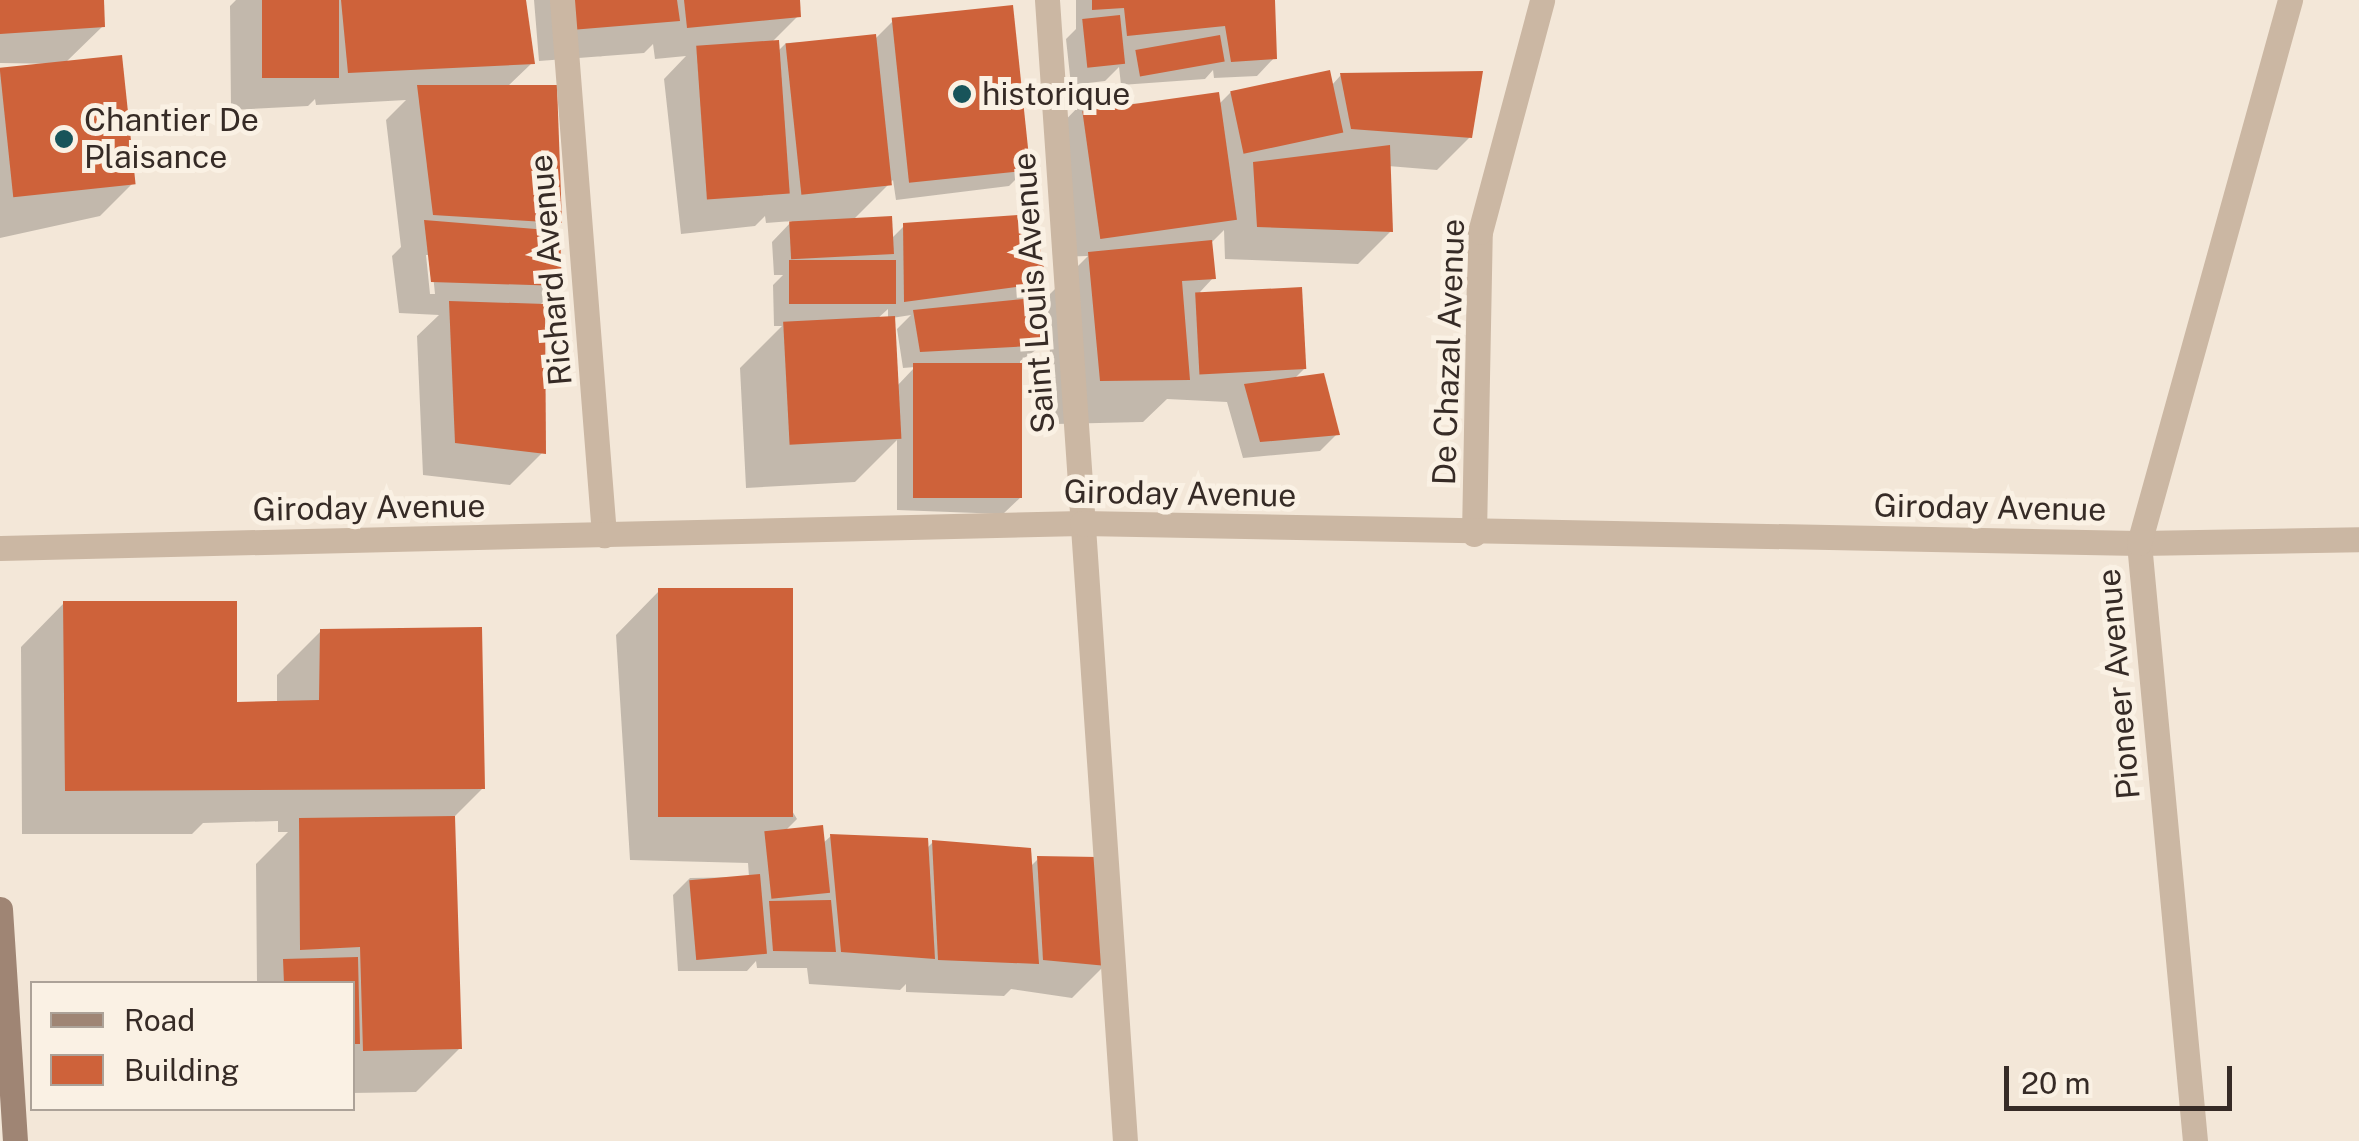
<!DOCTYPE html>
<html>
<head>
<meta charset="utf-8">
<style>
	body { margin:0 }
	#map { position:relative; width:2359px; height:1141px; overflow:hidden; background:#f3e7d8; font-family:"Public Sans",sans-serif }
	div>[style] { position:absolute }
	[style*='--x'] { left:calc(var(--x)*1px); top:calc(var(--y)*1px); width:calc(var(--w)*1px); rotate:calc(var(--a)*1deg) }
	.shadow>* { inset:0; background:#0003 }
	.building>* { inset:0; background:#ce623a; transform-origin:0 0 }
	.minor>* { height:25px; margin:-12.5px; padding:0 12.5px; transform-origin:12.5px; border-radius:12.5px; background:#cbb7a3 }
	.secondary>* { height:25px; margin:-12.5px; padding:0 12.5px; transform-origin:12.5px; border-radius:12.5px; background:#9f8574 }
	.dots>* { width:28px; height:28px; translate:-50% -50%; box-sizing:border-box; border:5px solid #faf1e4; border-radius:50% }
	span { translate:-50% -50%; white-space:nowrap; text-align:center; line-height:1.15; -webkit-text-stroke:10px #faf1e4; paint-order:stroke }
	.poi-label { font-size:32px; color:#362b26 }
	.left { translate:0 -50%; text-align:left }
	.street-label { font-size:32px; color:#362b26 }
	.legend { position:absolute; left:30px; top:981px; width:325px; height:130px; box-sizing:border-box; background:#faf1e4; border:2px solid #aca298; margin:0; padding:12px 18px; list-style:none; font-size:30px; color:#362b26 }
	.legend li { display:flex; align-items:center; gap:20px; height:50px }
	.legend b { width:50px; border:2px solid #aca298 }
	.scale { position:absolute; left:2004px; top:1066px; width:228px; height:45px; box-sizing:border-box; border:5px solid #362b26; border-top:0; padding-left:12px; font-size:30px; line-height:35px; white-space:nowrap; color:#362b26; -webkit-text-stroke:8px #faf1e4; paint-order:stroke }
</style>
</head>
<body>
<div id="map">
	<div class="shadow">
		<i style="clip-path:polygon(0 0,101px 0,103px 26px,65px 63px,133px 183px,100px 216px,0 238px,0 70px,64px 64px,0 63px)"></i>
		<i style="clip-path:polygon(evenodd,236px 0,523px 0,532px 63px,507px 87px,559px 222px,549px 232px,560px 285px,538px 307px,543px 452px,510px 485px,423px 475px,417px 336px,439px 315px,399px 313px,392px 256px,401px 247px,386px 120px,406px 100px,316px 105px,315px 99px,308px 106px,231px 110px,230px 6px,236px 0,426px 255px,431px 255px,435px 294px,430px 294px,426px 255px)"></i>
		<i style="clip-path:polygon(evenodd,534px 0,797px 0,798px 16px,771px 43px,777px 52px,786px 43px,874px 40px,893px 21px,1026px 169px,1009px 186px,896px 200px,893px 180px,852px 221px,891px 239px,904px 226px,1045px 282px,1025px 301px,1044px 300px,1088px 256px,1053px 257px,1050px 136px,1082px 103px,1218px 105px,1232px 91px,1331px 86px,1341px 75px,1470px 137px,1437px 170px,1388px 166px,1391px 231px,1358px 264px,1225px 259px,1224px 230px,1210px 244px,1213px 278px,1200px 292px,1305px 368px,1293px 380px,1337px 434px,1320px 451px,1243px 458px,1227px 402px,1167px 399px,1143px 422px,1056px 424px,1049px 341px,1020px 361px,1021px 497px,1003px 514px,897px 510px,897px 440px,855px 482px,746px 488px,740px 368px,782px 326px,774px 326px,773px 285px,783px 275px,774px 275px,772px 242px,792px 221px,766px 223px,765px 216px,755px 226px,681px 234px,664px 79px,686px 56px,655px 59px,653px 44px,644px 53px,539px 61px,534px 0,888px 309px,888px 319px,877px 319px,888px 309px,534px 0,911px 315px,897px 329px,903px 368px,915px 367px,896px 387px,892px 318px,911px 315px)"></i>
		<i style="clip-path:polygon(1076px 0,1272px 0,1274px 58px,1257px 76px,1214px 78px,1213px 70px,1205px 79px,1121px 85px,1119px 67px,1105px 81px,1071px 85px,1066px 39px,1076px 29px)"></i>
		<i style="clip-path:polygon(659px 591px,797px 819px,787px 829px,822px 844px,831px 836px,926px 849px,933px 842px,1030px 867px,1038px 859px,1105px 965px,1072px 998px,1011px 989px,1004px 996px,906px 992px,906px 984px,900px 990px,809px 984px,807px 968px,757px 968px,756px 961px,747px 971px,678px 971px,673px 895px,690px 878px,749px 877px,748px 863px,630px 860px,616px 635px)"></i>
		<i style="clip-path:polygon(64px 603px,235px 705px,277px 704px,277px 675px,321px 631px,483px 788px,453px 818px,460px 1048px,416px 1092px,352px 1093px,352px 984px,257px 984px,256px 864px,288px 832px,278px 832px,278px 821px,203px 823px,192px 834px,22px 834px,21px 647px)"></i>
	</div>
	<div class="building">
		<i style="clip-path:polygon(0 0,104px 0,105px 27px,0 34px)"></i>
		<i style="left:262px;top:0;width:77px;height:78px"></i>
		<i style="clip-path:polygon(341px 0,526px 0,535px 64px,348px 73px)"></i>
		<i style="clip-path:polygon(569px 0,677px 0,680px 21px,571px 30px)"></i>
		<i style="clip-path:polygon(684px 0,800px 0,801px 17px,687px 28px)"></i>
		<i style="clip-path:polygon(1092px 0,1275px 0,1277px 59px,1231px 62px,1225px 26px,1127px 36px,1124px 8px,1092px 10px)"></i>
		<i style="left:1013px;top:5px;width:166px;height:122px;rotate:84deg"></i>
		<i style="left:1120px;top:15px;width:49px;height:38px;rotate:84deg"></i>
		<i style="left:876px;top:34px;width:152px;height:91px;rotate:84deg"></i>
		<i style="left:1220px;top:35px;width:27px;height:86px;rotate:80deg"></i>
		<i style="left:779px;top:40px;width:154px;height:83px;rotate:86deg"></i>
		<i style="left:122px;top:55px;width:130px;height:123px;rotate:84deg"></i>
		<i style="left:1330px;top:70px;width:64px;height:102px;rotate:78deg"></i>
		<i style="clip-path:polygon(1483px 71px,1472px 138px,1351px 129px,1340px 73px)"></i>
		<i style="clip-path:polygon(417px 85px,557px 85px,562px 223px,433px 215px)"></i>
		<i style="left:1219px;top:92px;width:129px;height:138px;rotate:82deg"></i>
		<i style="clip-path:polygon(1390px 145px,1393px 232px,1257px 227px,1253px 162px)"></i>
		<i style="clip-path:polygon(1033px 214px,1047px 283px,904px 302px,903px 223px)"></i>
		<i style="left:892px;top:216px;width:38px;height:103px;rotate:87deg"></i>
		<i style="clip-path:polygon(424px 220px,560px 231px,562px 286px,431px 282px)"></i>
		<i style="clip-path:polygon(1212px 240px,1216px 279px,1182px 281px,1190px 380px,1100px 381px,1088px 252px)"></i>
		<i style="left:896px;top:260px;width:44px;height:107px;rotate:90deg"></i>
		<i style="left:1302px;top:287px;width:82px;height:107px;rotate:87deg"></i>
		<i style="clip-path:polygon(1043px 297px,1049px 345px,920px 352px,913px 310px)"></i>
		<i style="clip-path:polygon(449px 301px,545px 304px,546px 454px,455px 443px)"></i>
		<i style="left:895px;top:316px;width:123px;height:112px;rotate:87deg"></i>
		<i style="left:1022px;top:363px;width:135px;height:109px;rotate:90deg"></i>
		<i style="clip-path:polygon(1324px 373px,1340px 435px,1260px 442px,1244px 384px)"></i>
		<i style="left:658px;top:588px;width:135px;height:229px"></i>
		<i style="clip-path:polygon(63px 601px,237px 601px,237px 702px,319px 700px,320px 629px,482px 627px,485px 789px,65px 791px)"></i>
		<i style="clip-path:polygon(455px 816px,462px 1049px,363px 1051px,360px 947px,300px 950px,299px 818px)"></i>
		<i style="left:823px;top:825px;width:68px;height:59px;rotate:84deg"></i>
		<i style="clip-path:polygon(830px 834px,928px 838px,935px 959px,841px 952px)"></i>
		<i style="clip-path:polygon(932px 840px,1031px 848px,1039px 964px,938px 960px)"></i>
		<i style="clip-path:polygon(1037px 856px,1098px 857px,1107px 966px,1043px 960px)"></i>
		<i style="left:760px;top:874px;width:80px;height:71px;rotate:85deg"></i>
		<i style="clip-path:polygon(831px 900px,836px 952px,773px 951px,769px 901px)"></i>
		<i style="clip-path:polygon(358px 957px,360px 1044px,352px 1044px,352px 984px,284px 984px,283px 959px)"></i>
	</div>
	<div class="minor">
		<i style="--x:562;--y:0;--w:537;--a:85.51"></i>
		<i style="--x:1047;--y:0;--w:1144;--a:86.09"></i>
		<i style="--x:1474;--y:534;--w:302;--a:-88.9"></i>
		<i style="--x:1480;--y:232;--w:240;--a:-75"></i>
		<i style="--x:0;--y:548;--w:1082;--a:-1.32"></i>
		<i style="--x:1082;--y:523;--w:1057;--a:1.08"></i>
		<i style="--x:2139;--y:543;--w:220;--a:-1"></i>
		<i style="--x:2195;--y:1141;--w:601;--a:-95.35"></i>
		<i style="--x:2139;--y:543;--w:564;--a:-74.46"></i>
	</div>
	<div class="secondary">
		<i style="--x:0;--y:909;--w:232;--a:86.3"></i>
	</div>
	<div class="dots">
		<i style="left:962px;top:94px;background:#18545a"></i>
		<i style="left:64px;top:139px;background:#18545a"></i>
	</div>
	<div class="poi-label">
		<span class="left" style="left:982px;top:94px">historique</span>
		<span class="left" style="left:84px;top:139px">Chantier De<br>Plaisance</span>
	</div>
	<div class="street-label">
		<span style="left:551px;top:270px;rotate:-95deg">Richard Avenue</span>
		<span style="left:1034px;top:293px;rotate:-94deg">Saint Louis Avenue</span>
		<span style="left:1449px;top:352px;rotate:-88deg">De Chazal Avenue</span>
		<span style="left:1180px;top:494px;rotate:1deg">Giroday Avenue</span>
		<span style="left:369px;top:508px;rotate:-1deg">Giroday Avenue</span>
		<span style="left:1990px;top:508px;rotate:1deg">Giroday Avenue</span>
		<span style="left:2119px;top:684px;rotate:-95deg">Pioneer Avenue</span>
	</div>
	<ul class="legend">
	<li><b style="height:12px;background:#9f8574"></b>Road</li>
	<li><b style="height:28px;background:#ce623a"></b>Building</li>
	</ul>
	<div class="scale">20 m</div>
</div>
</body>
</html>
